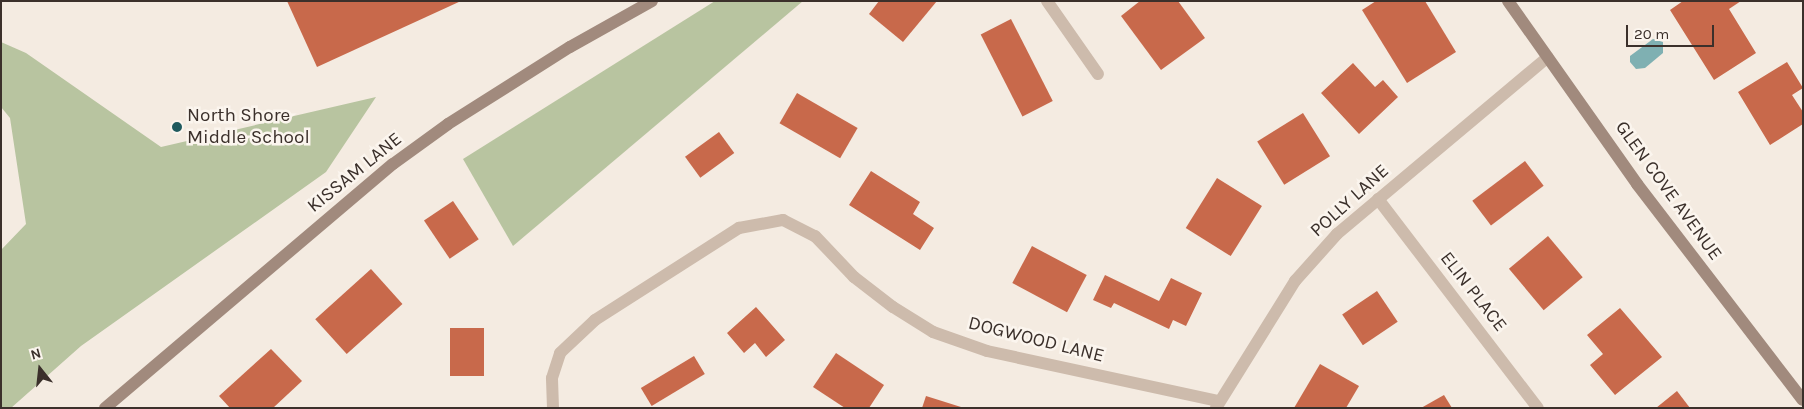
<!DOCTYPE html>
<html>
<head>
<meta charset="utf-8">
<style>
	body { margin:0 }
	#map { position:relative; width:1804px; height:409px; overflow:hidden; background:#f4ebe1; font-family:Karla,sans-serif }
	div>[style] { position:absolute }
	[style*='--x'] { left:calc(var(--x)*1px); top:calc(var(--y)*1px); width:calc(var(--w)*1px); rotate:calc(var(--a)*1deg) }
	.green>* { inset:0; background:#b8c4a0 }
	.water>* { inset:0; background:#7fb0b2 }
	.building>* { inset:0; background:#c8694b; transform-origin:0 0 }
	.lane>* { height:12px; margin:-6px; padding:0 6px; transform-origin:6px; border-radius:6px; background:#cdbbac }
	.street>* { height:12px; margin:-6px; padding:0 6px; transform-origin:6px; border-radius:6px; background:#cdbbac }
	.secondary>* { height:12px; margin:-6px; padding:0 6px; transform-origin:6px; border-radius:6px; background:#a18a7d }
	.dots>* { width:14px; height:14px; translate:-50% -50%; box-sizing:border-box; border:2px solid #fbf5ee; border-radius:50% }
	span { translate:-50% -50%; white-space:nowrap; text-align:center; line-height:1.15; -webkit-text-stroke:5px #fbf5ee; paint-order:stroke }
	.poi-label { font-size:19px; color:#3b302b }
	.left { translate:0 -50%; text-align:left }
	.street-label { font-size:19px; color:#3b302b }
	.frame { position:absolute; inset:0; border:2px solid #3b302b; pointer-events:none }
	.north { position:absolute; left:15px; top:344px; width:50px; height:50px; -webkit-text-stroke:4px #fbf5ee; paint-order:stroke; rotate:344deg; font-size:14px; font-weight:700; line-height:20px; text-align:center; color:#3b302b }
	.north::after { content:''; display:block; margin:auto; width:18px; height:22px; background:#3b302b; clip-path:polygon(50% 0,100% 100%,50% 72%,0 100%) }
	.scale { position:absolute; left:1626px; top:25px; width:88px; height:22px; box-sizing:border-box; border:2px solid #3b302b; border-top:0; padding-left:6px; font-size:15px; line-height:18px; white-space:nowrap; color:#3b302b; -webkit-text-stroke:4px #fbf5ee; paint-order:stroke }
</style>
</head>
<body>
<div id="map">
	<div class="green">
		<i style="clip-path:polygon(715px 1px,803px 1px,513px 246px,463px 159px)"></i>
		<i style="clip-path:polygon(1px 42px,26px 53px,161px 147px,376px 97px,326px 172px,81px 346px,11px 408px,1px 408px,1px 250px,26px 224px,10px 118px,1px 107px)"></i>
	</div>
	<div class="water">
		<i style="clip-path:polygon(1653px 39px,1663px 42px,1663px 53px,1645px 68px,1636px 69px,1630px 62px,1630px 56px)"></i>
	</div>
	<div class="building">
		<i style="clip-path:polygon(287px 1px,461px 1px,317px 67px)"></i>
		<i style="clip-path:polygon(879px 1px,937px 1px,903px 42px,869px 14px)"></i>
		<i style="clip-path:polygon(1140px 1px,1178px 1px,1205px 38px,1161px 70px,1121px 16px)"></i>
		<i style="clip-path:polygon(1376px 1px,1425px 1px,1456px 52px,1407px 83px,1362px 10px)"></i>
		<i style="clip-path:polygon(1683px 1px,1741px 1px,1729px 9px,1756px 53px,1714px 80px,1670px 10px)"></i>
		<i style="left:1011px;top:19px;width:92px;height:34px;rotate:63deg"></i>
		<i style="clip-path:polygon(1787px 62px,1803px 88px,1792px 95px,1803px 112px,1803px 124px,1770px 145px,1738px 92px)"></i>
		<i style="clip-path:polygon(1353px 63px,1375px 87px,1383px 80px,1398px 97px,1359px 134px,1321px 93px)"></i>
		<i style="left:797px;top:93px;width:70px;height:35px;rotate:30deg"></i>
		<i style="left:1303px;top:113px;width:51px;height:54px;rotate:58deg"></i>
		<i style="left:719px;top:132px;width:26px;height:42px;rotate:54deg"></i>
		<i style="left:1525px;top:161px;width:31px;height:66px;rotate:53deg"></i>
		<i style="clip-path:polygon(871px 171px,920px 202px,913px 214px,934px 228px,920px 250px,849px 205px)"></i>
		<i style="left:1217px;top:178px;width:53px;height:59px;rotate:32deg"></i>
		<i style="left:453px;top:201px;width:46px;height:35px;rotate:56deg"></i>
		<i style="left:1548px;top:236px;width:54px;height:51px;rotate:50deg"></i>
		<i style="left:1032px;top:246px;width:62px;height:42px;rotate:28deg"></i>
		<i style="left:371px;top:269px;width:47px;height:75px;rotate:48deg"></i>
		<i style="clip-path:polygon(1105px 275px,1159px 301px,1171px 278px,1202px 293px,1186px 326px,1173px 320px,1169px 329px,1114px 303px,1111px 308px,1093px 300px)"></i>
		<i style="left:1377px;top:291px;width:37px;height:42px;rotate:56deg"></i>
		<i style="clip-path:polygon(756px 307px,785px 340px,766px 357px,755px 343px,744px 353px,727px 333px)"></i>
		<i style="clip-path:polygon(1620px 308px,1662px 357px,1615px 395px,1590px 365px,1603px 354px,1587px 335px)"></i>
		<i style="left:450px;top:328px;width:34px;height:48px"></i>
		<i style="clip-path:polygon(271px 349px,302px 381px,273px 408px,230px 408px,219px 396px)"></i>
		<i style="clip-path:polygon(836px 353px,884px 385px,869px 408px,845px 408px,813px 387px)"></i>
		<i style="left:694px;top:356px;width:21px;height:62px;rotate:59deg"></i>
		<i style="clip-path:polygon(1320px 364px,1359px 386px,1346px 408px,1294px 408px)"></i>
		<i style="clip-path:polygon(1677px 391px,1690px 408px,1656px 408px)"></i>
		<i style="clip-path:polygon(1444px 395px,1452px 408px,1421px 408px)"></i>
		<i style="clip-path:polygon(926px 396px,961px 407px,961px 408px,922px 408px)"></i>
	</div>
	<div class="lane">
		<i style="--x:1047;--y:1;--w:89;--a:55.1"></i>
	</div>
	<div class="street">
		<i style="--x:1378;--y:199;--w:263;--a:52.6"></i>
		<i style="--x:553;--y:408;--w:30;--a:-92"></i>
		<i style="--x:552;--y:378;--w:26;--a:-72"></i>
		<i style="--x:560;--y:353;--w:48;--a:-43.3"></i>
		<i style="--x:595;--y:320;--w:171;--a:-32.6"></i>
		<i style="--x:739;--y:228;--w:45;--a:-10.3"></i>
		<i style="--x:783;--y:220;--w:36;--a:27"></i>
		<i style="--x:815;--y:236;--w:57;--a:46.4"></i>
		<i style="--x:854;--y:277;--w:49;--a:37.6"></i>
		<i style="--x:893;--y:307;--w:47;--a:32"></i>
		<i style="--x:933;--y:332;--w:57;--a:19.4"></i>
		<i style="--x:987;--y:351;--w:237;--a:12.2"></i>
		<i style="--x:1216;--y:408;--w:150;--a:-58.1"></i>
		<i style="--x:1295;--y:281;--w:63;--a:-48.2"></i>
		<i style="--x:1337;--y:234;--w:275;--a:-40"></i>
	</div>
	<div class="secondary">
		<i style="--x:1508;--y:1;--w:224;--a:54.8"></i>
		<i style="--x:1637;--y:184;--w:272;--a:52.5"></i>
		<i style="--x:105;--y:408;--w:377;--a:-40.3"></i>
		<i style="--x:393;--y:164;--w:68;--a:-36"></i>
		<i style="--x:448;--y:124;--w:144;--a:-32.3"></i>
		<i style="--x:570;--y:47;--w:94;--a:-29.3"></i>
	</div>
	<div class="dots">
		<i style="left:177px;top:127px;background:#1f5a5e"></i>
	</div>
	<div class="poi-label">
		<span class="left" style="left:187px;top:127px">North Shore<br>Middle School</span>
	</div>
	<div class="street-label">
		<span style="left:355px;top:173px;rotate:-39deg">KISSAM LANE</span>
		<span style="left:1668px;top:191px;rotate:54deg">GLEN COVE AVENUE</span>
		<span style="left:1350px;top:201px;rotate:-42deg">POLLY LANE</span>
		<span style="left:1473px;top:292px;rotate:52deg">ELIN PLACE</span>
		<span style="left:1036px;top:340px;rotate:14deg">DOGWOOD LANE</span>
	</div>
	<div class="frame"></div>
	<div class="north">N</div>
	<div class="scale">20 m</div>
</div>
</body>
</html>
